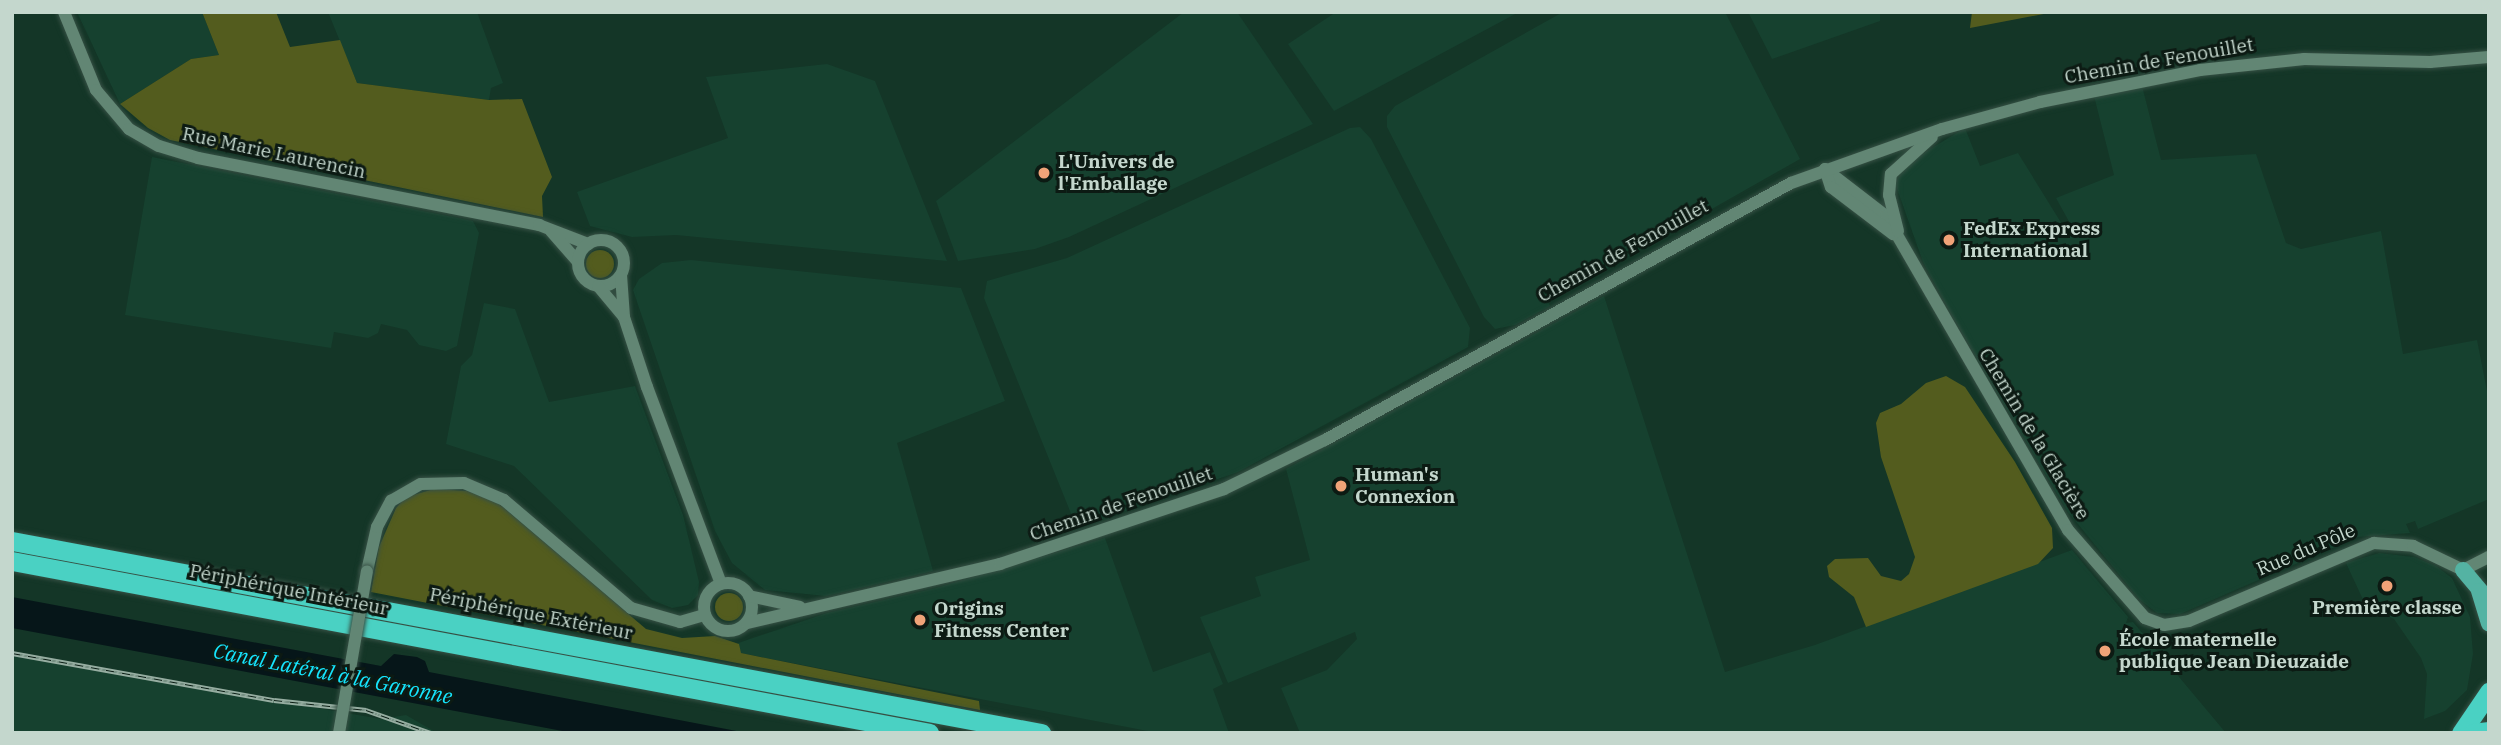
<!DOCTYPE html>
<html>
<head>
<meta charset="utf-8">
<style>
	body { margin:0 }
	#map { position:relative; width:2501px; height:745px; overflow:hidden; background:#143627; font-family:"IBM Plex Serif",serif }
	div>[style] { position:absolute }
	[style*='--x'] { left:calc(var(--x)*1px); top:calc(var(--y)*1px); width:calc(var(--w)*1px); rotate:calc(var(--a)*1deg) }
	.built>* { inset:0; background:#16412f }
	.green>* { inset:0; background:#535c1e }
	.round { border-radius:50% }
	.water>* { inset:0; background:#061619 }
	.roads { filter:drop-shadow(0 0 2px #375145) drop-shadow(0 0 2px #375145) }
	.tertiary>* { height:12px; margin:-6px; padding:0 6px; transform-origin:6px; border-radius:6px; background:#628674 }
	.tertiary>.ring { margin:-6px; padding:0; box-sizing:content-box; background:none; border:12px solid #628674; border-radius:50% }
	.primary>* { height:16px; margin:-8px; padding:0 8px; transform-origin:8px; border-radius:8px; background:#54b3a3 }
	.motorway>* { height:19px; margin:-9.5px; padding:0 9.5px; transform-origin:9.5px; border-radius:9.5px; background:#4ad1c3 }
	.rail>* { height:5px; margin-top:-2.5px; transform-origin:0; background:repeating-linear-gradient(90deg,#0c1a13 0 8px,#96ada1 0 16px); box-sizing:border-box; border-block:2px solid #96ada1 }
	.bridges { filter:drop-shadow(0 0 2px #375145) drop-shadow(0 0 2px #375145) }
	.tertiary-bridge>* { height:12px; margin:-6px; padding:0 6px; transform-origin:6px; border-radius:6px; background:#628674 }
	.dots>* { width:19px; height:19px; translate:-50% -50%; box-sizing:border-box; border:4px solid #0c1a13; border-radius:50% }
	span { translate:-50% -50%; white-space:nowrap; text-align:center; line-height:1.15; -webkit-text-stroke:6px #0c1a13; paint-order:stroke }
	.street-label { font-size:19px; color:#c4d7cd }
	.poi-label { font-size:19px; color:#c4d7cd; font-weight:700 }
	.left { translate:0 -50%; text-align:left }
	.water-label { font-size:21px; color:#16e5fd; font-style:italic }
	.frame { position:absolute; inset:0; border:14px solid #c4d7cd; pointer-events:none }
</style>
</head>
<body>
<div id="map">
	<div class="built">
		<i style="clip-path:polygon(77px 12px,202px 12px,219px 55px,191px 59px,120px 104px)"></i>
		<i style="clip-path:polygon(328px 12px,477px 12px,503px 83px,491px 88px,489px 100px,357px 83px)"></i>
		<i style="clip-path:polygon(1184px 12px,1237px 12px,1313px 124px,1069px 237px,1035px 249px,958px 261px,936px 201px)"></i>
		<i style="clip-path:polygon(1336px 12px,1519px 12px,1334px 111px,1288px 44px)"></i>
		<i style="clip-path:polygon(1563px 12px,1725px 12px,1800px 159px,1548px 302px,1550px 306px,1515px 325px,1495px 329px,1484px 317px,1387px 127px,1387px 116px,1395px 106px)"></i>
		<i style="clip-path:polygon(1748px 12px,1880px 12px,1880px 21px,1772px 59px)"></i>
		<i style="clip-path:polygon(827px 64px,875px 81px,947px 261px,676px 235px,632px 237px,590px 226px,577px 192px,728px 138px,706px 77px)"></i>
		<i style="clip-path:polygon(2142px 86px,2161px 160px,2256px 154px,2286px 243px,2301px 249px,2381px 231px,2403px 354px,2477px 340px,2489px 401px,2489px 499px,2418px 529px,2415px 521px,2406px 524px,2410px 533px,2358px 537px,2180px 614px,2157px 613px,2140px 600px,2068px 512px,1952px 316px,1923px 262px,1895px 183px,1907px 163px,1965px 128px,1980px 166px,2018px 153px,2065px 229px,2072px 227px,2056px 198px,2114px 175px,2094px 96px)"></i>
		<i style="clip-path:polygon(1360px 127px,1371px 139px,1470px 328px,1468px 347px,1238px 472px,1088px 524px,1074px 521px,984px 298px,987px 281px,1067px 258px,1350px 128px)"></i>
		<i style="clip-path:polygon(152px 157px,473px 221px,479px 233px,457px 346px,446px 351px,419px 345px,407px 330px,381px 324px,378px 333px,368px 338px,334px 332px,331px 348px,125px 315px)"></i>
		<i style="clip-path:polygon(691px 260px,961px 288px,1005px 401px,897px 443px,933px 571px,826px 596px,765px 590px,732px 563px,715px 531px,633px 290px,639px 279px,662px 263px)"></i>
		<i style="clip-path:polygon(1604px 296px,1725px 672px,1815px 645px,2072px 550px,2128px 617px,2126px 623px,2133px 622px,2226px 733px,1300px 733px,1281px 688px,1327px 670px,1357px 639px,1355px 632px,1228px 683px,1200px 617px,1261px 596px,1255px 577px,1310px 560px,1286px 469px)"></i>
		<i style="clip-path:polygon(484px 303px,515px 309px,549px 402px,635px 386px,683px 515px,699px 582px,698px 595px,688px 605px,672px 608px,652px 600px,514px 466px,446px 444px,461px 366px,472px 355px)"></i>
		<i style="clip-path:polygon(1105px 538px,1153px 672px,1210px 652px,1223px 684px,1213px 689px,1229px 733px,1158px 733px,740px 653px,738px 643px,827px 613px,936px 588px)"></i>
		<i style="clip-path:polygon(2379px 553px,2414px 557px,2436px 566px,2452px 578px,2470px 617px,2473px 654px,2467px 690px,2445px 711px,2424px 719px,2427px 674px,2421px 658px,2394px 619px,2365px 604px,2346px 563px)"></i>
		<i style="clip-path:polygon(12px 655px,381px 719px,406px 715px,437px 733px,12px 733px)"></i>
	</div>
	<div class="green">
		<i style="clip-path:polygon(202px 12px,276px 12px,290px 47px,340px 40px,357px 83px,489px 100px,522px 99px,552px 177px,542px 196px,543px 217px,170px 140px,148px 128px,120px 104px,191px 59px,219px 55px)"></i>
		<i style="clip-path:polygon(1972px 12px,2054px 12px,1970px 28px)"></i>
		<i class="round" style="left:586px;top:250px;width:28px;height:28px"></i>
		<i style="clip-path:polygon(1946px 376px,1965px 387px,2015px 462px,2052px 528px,2053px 548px,2038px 564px,1866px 627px,1854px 597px,1829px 577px,1827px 566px,1835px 559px,1868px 558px,1881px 576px,1901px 581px,1909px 574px,1915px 557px,1881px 457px,1876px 423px,1880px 413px,1901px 404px,1926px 383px)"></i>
		<i style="clip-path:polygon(434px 489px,467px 491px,497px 502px,646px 629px,682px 638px,715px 636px,739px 644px,741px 653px,979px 701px,980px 710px,371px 592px,379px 547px,396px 508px,406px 497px)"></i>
		<i class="round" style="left:715px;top:593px;width:28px;height:28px"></i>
	</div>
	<div class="water">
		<i style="clip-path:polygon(12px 597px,381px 666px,394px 654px,417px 657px,425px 661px,429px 672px,747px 733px,573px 733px,12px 628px)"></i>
	</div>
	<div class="roads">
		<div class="tertiary">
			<i style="--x:64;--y:12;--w:84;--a:67.7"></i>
			<i style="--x:96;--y:90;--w:51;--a:49.8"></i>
			<i style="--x:129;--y:129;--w:34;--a:30"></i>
			<i style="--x:159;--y:146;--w:41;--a:17.1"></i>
			<i style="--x:198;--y:158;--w:348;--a:11.1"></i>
			<i style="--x:539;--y:225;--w:53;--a:21.2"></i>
			<i style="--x:1825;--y:169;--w:77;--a:37.6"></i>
			<i style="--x:1886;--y:216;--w:363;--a:59.9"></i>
			<i style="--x:2068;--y:530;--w:117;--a:48.8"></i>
			<i style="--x:2145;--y:618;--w:20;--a:20"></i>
			<i style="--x:2164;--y:625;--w:25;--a:-9"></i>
			<i style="--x:2189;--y:621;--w:201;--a:-22.9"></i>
			<i style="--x:2374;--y:543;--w:39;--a:4"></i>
			<i style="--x:2413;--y:546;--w:55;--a:25.6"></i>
			<i style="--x:2463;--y:570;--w:29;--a:-27"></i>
			<i style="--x:1825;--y:169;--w:19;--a:72"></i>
			<i style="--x:1831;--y:187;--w:78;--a:37.2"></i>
			<i style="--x:551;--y:231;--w:41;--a:48.9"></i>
			<i style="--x:1898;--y:231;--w:37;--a:-104"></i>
			<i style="--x:1889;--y:195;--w:21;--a:-85"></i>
			<i style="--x:1891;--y:174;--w:55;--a:-42.1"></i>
			<i class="ring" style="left:578px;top:240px;width:34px;height:34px"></i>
			<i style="--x:621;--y:275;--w:42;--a:85.9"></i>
			<i style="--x:624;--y:317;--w:74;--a:71.8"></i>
			<i style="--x:647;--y:387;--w:210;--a:69.4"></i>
			<i style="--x:598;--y:286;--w:40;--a:50"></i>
			<i style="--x:367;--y:571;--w:45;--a:-77.2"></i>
			<i style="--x:377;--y:527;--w:30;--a:-62"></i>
			<i style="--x:391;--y:501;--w:34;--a:-30"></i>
			<i style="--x:421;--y:484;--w:43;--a:-1.3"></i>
			<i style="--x:464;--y:483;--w:43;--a:23"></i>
			<i style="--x:504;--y:500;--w:167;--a:40.4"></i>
			<i style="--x:631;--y:608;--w:51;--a:15.9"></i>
			<i style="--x:680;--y:622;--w:26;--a:-16"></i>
			<i class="ring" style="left:704px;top:583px;width:36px;height:36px"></i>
			<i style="--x:749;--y:596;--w:52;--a:12.2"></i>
			<i style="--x:747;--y:623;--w:260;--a:-13.1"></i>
			<i style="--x:1000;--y:564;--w:236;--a:-18.5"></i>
			<i style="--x:1224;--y:489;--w:112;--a:-25.9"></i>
			<i style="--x:1325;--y:440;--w:532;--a:-28.88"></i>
			<i style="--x:1791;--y:183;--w:160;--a:-19.7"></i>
			<i style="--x:1942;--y:129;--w:102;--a:-15.4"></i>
			<i style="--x:2040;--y:102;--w:163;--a:-11.3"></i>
			<i style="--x:2200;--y:70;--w:105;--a:-6"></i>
			<i style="--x:2304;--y:59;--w:126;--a:1.4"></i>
			<i style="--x:2430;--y:62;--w:59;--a:-4.8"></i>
		</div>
		<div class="primary">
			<i style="--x:2463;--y:570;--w:40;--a:50"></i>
			<i style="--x:2479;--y:591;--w:34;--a:73"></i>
		</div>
		<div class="motorway">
			<i style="--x:12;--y:541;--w:1047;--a:10.57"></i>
			<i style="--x:12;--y:561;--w:933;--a:10.62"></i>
			<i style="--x:2461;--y:733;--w:50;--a:-55.7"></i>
			<i style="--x:2473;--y:733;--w:16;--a:-7"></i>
		</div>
	</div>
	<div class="rail">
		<i style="--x:12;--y:653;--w:266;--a:10.2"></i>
		<i style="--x:274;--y:700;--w:93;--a:6.2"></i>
		<i style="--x:366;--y:710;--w:69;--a:19.5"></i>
	</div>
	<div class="bridges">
		<div class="tertiary-bridge">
			<i style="--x:339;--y:733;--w:164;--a:-80.2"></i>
		</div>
	</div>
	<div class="dots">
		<i style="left:1044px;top:173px;background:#f0a378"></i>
		<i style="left:1949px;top:240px;background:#f0a378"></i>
		<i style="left:1341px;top:486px;background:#f0a378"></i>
		<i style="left:2387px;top:586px;background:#f0a378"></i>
		<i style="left:920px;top:620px;background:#f0a378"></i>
		<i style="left:2105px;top:651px;background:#f0a378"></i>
	</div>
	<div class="street-label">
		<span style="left:2159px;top:61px;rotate:-10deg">Chemin de Fenouillet</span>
		<span style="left:274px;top:153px;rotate:12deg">Rue Marie Laurencin</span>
		<span style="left:1623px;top:251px;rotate:-29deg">Chemin de Fenouillet</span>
		<span style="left:2034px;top:434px;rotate:59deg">Chemin de la Glacière</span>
		<span style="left:1121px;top:504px;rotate:-19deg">Chemin de Fenouillet</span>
		<span style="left:2306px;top:550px;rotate:-23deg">Rue du Pôle</span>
		<span style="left:289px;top:590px;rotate:11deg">Périphérique Intérieur</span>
		<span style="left:531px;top:614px;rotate:11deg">Périphérique Extérieur</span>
	</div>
	<div class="poi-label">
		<span class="left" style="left:1058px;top:173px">L'Univers de<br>l'Emballage</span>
		<span class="left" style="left:1963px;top:240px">FedEx Express<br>International</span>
		<span class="left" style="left:1355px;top:486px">Human's<br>Connexion</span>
		<span style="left:2387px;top:608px">Première classe</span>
		<span class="left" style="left:934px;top:620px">Origins<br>Fitness Center</span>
		<span class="left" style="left:2119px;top:651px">École maternelle<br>publique Jean Dieuzaide</span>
	</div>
	<div class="water-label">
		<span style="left:333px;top:673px;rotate:11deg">Canal Latéral à la Garonne</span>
	</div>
	<div class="frame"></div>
</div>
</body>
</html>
